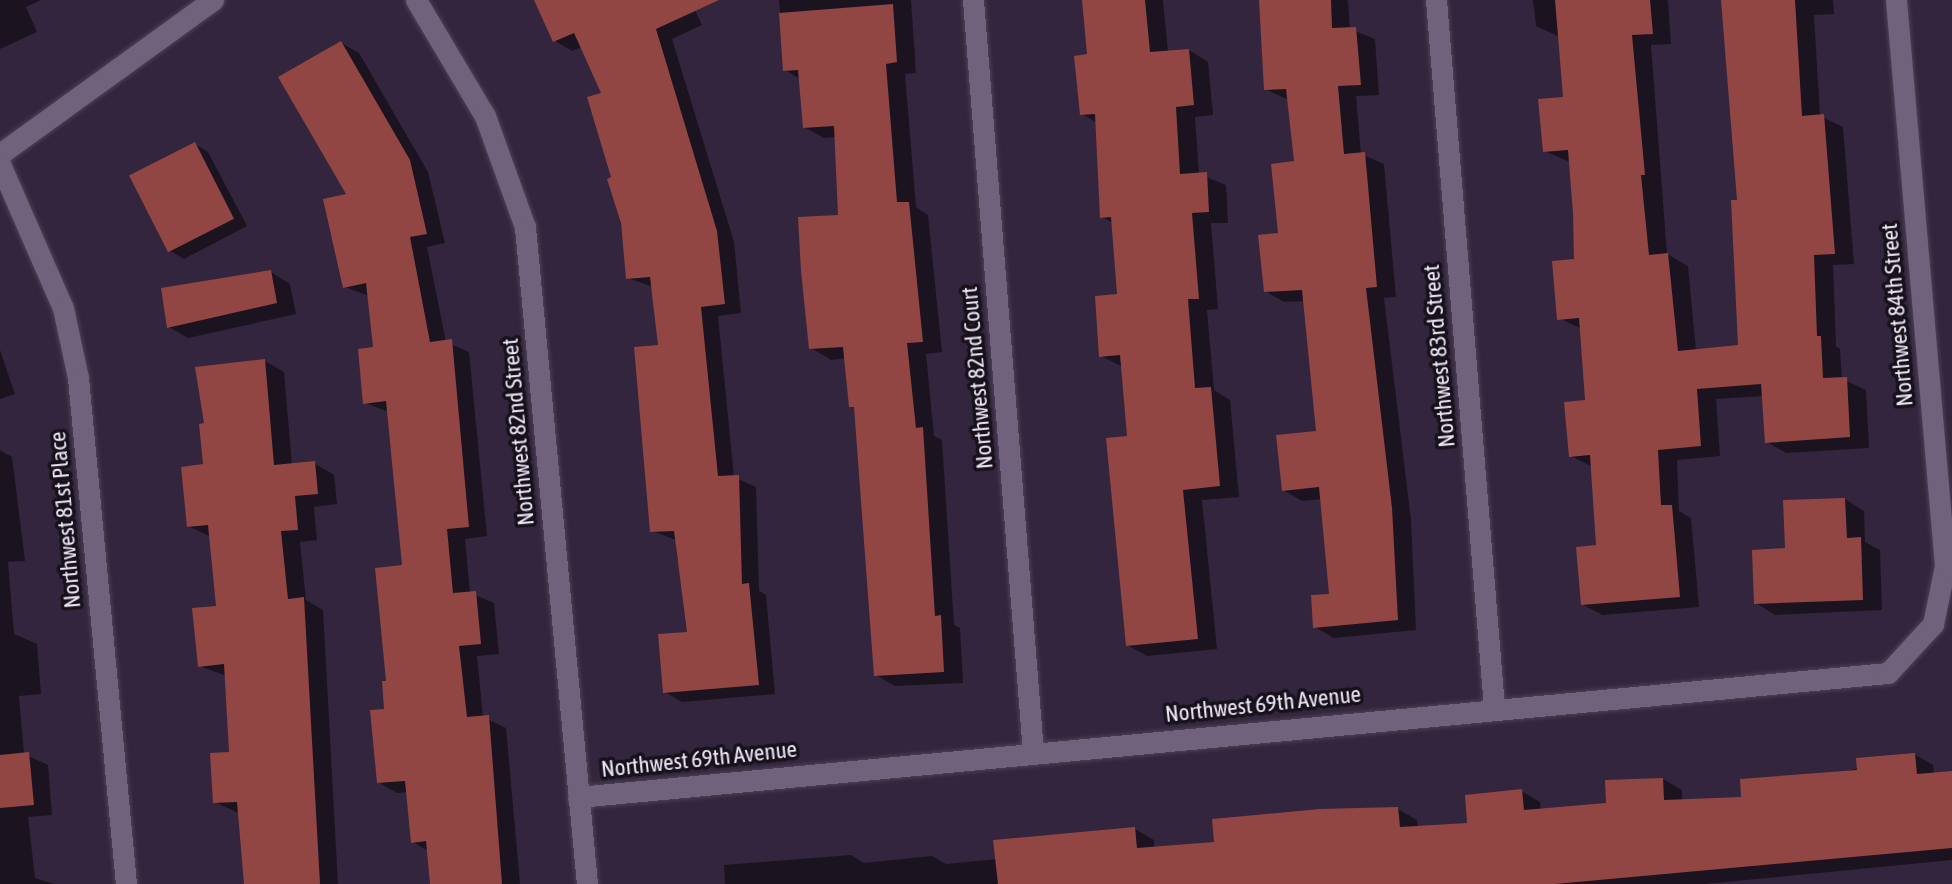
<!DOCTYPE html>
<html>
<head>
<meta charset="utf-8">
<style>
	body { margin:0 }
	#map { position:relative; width:1952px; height:884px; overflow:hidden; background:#33253d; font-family:"Asap Condensed",sans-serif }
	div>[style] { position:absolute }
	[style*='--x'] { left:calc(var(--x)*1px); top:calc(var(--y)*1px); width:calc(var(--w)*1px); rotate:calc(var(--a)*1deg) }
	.shadow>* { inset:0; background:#0007 }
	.building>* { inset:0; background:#914643; transform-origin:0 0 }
	.roads { filter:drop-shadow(0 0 2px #4d4156) drop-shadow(0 0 2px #4d4156) }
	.minor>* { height:21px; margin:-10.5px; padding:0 10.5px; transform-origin:10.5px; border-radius:10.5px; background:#70617c }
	span { translate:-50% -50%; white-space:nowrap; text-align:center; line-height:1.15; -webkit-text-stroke:7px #17111c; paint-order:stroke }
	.street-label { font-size:23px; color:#eee6f6 }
</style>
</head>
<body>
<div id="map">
	<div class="shadow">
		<i style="clip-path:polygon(0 0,41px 0,26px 7px,37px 32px,0 49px)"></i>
		<i style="clip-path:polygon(536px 0,690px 0,702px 25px,672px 39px,734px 242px,741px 313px,718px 316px,734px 477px,756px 487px,759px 591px,766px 595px,775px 694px,682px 702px,665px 692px,689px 633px,683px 564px,677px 560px,676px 540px,652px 531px,660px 347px,653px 287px,628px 278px,603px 94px,582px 47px,572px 51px,555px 41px)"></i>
		<i style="clip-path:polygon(779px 0,911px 0,916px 73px,905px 74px,916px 207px,928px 215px,942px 352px,926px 354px,934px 436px,942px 440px,954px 625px,960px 628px,963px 683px,895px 686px,876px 675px,856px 409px,851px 406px,846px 358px,831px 360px,811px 348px,840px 217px,836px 137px,824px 138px,804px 127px,800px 79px,785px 70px)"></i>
		<i style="clip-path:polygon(1091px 0,1163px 0,1168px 52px,1189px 50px,1208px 62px,1213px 115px,1195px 117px,1199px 174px,1226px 185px,1228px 223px,1211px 223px,1218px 309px,1207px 310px,1214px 390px,1230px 400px,1239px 497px,1202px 500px,1217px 649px,1147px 656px,1127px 645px,1129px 438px,1123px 367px,1101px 356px,1118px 296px,1113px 223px,1102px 217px,1097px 123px,1082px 114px)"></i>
		<i style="clip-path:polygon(1260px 0,1348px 0,1350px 29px,1375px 39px,1379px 95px,1356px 96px,1361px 154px,1384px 164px,1396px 297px,1384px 298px,1411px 520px,1416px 630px,1334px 638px,1315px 627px,1331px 595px,1322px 499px,1302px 501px,1283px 490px,1318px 433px,1305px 301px,1284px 302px,1265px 291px,1295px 163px,1289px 100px,1265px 89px)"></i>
		<i style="clip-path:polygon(1533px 0,1668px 0,1671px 44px,1651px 45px,1667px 254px,1688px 266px,1696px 351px,1740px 347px,1739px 202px,1723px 0,1833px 0,1834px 14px,1814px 15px,1820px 116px,1843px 127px,1854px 264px,1833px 265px,1836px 346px,1840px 349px,1842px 379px,1866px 390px,1869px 448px,1786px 453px,1767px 442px,1764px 396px,1716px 399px,1720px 456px,1677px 460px,1679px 511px,1691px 518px,1699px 607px,1602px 615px,1582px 604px,1598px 547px,1593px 467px,1571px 456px,1587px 401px,1582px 329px,1559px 318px,1576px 261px,1570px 162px,1544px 151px,1565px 98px,1560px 37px,1536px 26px)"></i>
		<i style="clip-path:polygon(341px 43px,359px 53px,428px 172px,445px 243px,427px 247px,446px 342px,469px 352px,487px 536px,465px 539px,470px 593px,494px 603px,499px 654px,477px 656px,483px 717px,506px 728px,520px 884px,432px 884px,428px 851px,413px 842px,408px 792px,397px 793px,378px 782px,404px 567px,389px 412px,365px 403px,375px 349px,369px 296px,345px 287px,349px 195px)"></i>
		<i style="clip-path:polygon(195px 144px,208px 152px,247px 226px,184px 259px,170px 251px)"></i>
		<i style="clip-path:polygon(271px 272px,290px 284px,296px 314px,188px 338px,169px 327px)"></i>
		<i style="clip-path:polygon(0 350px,15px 394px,0 399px)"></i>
		<i style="clip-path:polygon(265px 361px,284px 372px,292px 465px,314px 463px,334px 475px,337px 504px,314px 507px,317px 540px,300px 542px,306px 600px,323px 610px,338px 884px,245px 884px,239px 813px,214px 802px,231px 754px,227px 676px,199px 666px,218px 607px,211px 537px,188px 526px,205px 466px,206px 425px)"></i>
		<i style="clip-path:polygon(0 450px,12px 457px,25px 561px,8px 562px,14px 634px,37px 644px,41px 694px,19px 696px,24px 754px,48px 765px,52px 815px,28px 817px,35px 878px,54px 884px,0 884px)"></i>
		<i style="clip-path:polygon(1845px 499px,1864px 511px,1865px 542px,1880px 550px,1882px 610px,1775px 615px,1756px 603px,1787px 550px)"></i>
		<i style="clip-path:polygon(1914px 754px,1933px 765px,1934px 774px,1952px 773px,1952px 860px,1705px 884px,725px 884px,724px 865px,851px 855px,864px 863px,932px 856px,946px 864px,997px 859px,1135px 829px,1154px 840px,1154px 848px,1215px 843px,1269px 818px,1269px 814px,1398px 809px,1417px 820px,1418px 828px,1469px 825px,1521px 791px,1540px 802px,1541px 811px,1608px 805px,1663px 779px,1682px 790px,1682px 801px,1743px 798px)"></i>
	</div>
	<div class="building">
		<i style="clip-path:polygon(534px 0,719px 0,656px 29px,717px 231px,725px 304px,701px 307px,718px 476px,739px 475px,742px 584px,749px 583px,759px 685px,663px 693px,658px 634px,687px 632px,674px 531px,650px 532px,634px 347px,658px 345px,650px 277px,626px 279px,621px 223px,607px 179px,611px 177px,587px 97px,601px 93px,574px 33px,553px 42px)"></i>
		<i style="clip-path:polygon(1082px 0,1145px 0,1150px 52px,1189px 49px,1194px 105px,1176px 107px,1180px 174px,1207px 172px,1209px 212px,1192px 213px,1199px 299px,1188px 299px,1195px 388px,1211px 387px,1220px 486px,1183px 490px,1198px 639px,1126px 646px,1106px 438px,1127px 436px,1120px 355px,1099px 357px,1095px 296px,1117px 294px,1111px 217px,1100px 218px,1095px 114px,1080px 115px,1074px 56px,1087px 54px)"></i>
		<i style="clip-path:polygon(1259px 0,1331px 0,1332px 28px,1356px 27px,1361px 85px,1338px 86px,1344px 154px,1365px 152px,1377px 287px,1366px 288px,1392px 508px,1398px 620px,1313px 628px,1311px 595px,1329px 594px,1319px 487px,1282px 491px,1276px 435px,1316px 431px,1302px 290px,1264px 292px,1258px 235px,1278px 233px,1271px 164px,1294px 161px,1286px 89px,1264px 90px)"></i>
		<i style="clip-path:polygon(1555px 0,1650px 0,1653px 34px,1632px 35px,1645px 175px,1641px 175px,1649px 255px,1668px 253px,1678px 351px,1738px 345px,1731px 200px,1737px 200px,1721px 0,1795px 0,1802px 116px,1824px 114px,1835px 254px,1814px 255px,1817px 336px,1821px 336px,1823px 378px,1847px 377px,1850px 437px,1765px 443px,1761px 384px,1697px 389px,1701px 446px,1658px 450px,1661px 505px,1672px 505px,1680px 597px,1581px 605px,1576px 547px,1596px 545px,1590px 455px,1569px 457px,1564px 402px,1585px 400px,1579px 318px,1557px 320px,1552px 261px,1574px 259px,1573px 214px,1568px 150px,1543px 152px,1538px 99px,1563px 97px)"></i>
		<i style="clip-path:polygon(893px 4px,897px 62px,886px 64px,897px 202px,909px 202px,923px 342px,907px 343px,916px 428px,923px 427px,935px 616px,941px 615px,944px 672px,874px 676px,854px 407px,849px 407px,843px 347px,809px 349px,801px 271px,798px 217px,838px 215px,834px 126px,803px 128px,798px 70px,783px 71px,779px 13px)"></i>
		<i style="clip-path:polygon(341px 41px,410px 160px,427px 234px,410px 237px,430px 342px,452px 339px,469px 527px,447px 529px,453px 593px,476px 591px,481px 644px,459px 646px,467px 717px,489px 715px,502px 884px,430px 884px,426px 841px,411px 843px,405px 781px,377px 783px,370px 710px,384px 709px,382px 681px,386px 681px,375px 568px,402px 565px,386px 401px,363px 404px,358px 349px,373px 347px,366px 283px,343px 288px,323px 199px,346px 194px,278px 77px)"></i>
		<i style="left:195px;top:142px;width:86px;height:74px;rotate:63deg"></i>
		<i style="clip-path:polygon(271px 270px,277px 303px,167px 328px,161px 288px)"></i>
		<i style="clip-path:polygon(265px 359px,274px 465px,315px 461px,318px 494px,295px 496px,298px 530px,281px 531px,288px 599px,304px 597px,320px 884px,244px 884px,237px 802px,213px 803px,210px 753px,229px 752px,224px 664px,198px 667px,192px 608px,216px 606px,208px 525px,187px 527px,181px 467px,203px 464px,199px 424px,204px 423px,195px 367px)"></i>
		<i style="clip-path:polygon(1845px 498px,1847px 538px,1861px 537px,1863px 600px,1754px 604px,1752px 550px,1785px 548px,1783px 500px)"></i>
		<i style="clip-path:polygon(29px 752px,34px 805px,0 808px,0 755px)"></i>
		<i style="clip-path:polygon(1915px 753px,1917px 774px,1952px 771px,1952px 848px,1555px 884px,998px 884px,993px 840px,1135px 827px,1137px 848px,1214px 842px,1212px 819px,1320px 809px,1398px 807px,1400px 827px,1467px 823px,1465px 795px,1522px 789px,1524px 810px,1606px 803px,1605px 780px,1663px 778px,1664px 800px,1741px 797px,1740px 779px,1857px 770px,1856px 758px)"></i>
	</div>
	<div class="roads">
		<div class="minor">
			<i style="--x:416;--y:0;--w:135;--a:59.3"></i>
			<i style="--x:485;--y:116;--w:118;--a:70.2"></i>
			<i style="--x:525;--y:227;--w:660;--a:84.61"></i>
			<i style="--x:973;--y:0;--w:755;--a:85.44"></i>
			<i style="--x:1436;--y:0;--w:709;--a:85.31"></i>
			<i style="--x:0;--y:154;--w:263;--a:-35.9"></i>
			<i style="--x:0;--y:164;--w:157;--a:66.4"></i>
			<i style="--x:63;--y:308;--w:72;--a:77.9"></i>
			<i style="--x:78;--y:378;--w:508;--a:84.58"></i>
			<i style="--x:578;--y:797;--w:1316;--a:-5.41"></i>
			<i style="--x:1888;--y:673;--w:67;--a:-47.4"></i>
			<i style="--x:1933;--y:624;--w:59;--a:-78.3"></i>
			<i style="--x:1945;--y:566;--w:568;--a:-94.95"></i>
		</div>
	</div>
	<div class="street-label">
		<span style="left:1897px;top:315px;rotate:-95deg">Northwest 84th Street</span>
		<span style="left:1439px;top:356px;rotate:-95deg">Northwest 83rd Street</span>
		<span style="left:977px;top:378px;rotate:-95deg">Northwest 82nd Court</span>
		<span style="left:518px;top:432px;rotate:-95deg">Northwest 82nd Street</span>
		<span style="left:65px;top:520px;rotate:-95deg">Northwest 81st Place</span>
		<span style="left:1263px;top:704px;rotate:-6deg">Northwest 69th Avenue</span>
		<span style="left:699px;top:759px;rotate:-6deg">Northwest 69th Avenue</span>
	</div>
</div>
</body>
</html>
